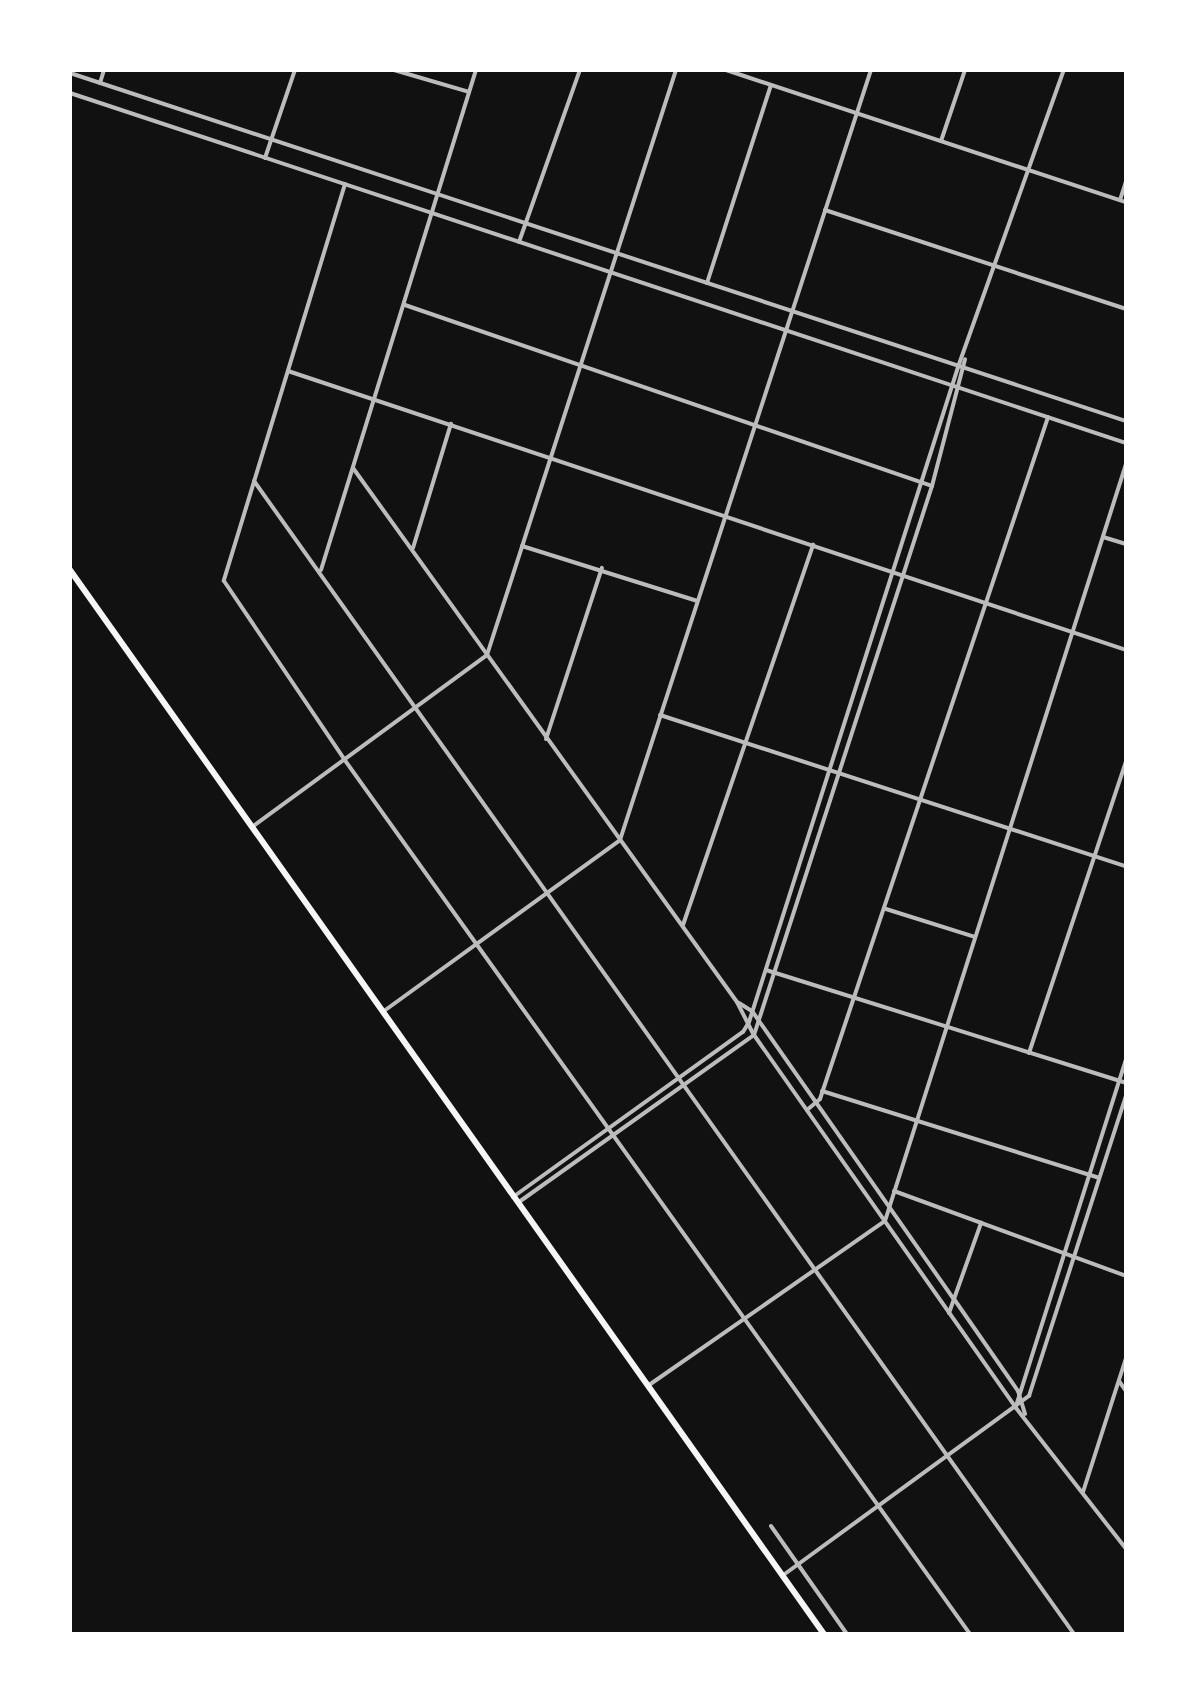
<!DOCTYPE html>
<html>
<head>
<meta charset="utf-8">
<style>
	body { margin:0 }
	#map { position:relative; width:1196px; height:1704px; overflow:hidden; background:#111; font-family:"Space Grotesk",sans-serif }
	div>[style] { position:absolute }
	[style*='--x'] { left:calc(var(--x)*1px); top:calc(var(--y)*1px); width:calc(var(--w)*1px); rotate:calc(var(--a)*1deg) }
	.minor>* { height:4px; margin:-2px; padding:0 2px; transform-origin:2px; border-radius:2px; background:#bcbcbc }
	.trunk>* { height:6px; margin:-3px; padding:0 3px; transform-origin:3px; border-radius:3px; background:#f5f5f5 }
	span { translate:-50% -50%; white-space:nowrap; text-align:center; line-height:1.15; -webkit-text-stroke:6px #fff; paint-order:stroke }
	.frame { position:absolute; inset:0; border:72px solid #fff; pointer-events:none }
</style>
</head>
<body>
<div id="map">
	<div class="minor">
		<i style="--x:394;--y:70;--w:78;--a:16.3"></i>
		<i style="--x:726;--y:70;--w:421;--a:18.3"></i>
		<i style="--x:70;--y:73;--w:1112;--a:18.24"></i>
		<i style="--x:100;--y:83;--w:14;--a:-73"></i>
		<i style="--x:70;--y:93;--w:1112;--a:18.34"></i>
		<i style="--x:941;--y:141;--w:75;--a:-71.3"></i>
		<i style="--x:265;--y:158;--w:93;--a:-71.2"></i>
		<i style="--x:345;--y:184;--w:415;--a:107"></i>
		<i style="--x:224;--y:581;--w:215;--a:56"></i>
		<i style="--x:344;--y:759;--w:1076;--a:54.42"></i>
		<i style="--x:1120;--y:200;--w:19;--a:-72"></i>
		<i style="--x:825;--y:210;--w:317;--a:18.2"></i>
		<i style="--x:519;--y:242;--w:182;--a:-70.5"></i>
		<i style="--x:707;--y:283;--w:208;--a:-72.1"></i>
		<i style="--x:405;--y:305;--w:557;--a:18.96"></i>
		<i style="--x:288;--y:371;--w:883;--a:18.41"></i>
		<i style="--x:353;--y:468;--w:658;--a:54.28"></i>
		<i style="--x:737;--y:1002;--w:37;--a:63"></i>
		<i style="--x:754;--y:1035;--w:456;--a:54.9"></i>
		<i style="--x:1016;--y:1408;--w:179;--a:52"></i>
		<i style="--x:254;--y:481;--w:1415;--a:54.58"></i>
		<i style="--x:1103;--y:537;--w:24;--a:17"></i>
		<i style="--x:522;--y:546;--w:183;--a:17.4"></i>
		<i style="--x:413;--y:548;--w:130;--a:-73"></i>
		<i style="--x:321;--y:570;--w:523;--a:-72.78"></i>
		<i style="--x:660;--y:715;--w:490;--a:18"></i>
		<i style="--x:546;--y:739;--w:180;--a:-71.9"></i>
		<i style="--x:252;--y:827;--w:291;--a:-36.2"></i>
		<i style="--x:487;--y:655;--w:615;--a:-72.1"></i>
		<i style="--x:886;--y:909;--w:93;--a:17.5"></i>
		<i style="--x:683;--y:925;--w:402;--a:-71.1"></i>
		<i style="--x:766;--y:970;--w:377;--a:17.4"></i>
		<i style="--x:739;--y:1003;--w:15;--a:32"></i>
		<i style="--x:752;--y:1011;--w:352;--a:55"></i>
		<i style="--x:954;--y:1299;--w:112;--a:55.2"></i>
		<i style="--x:1018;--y:1391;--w:24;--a:73"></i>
		<i style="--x:384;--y:1011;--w:291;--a:-35.9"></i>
		<i style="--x:620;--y:840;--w:810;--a:-71.95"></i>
		<i style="--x:1029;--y:1053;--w:308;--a:-71.6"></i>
		<i style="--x:822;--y:1091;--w:290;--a:17.4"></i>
		<i style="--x:807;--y:1110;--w:17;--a:-40"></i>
		<i style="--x:820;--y:1099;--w:719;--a:-71.51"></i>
		<i style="--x:894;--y:1191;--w:247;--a:20.1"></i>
		<i style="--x:513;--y:1197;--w:283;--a:-35.7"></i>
		<i style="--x:743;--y:1032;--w:12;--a:-59"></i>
		<i style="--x:749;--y:1022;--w:688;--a:-72.3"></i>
		<i style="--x:958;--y:367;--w:315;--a:-70.4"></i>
		<i style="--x:519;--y:1202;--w:288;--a:-35.4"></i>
		<i style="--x:754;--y:1035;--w:577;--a:-72.04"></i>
		<i style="--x:932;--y:486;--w:131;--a:-75.4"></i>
		<i style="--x:949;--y:1313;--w:96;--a:-70.4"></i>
		<i style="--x:1119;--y:1381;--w:12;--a:55"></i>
		<i style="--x:649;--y:1385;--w:287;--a:-34.8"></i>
		<i style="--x:885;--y:1221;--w:794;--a:-72.34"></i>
		<i style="--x:1016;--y:1406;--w:363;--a:-72.4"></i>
		<i style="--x:1083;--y:1492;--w:141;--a:-72.2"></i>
		<i style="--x:771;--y:1526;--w:132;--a:54.9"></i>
		<i style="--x:782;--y:1576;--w:306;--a:-36.1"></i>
		<i style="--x:1029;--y:1396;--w:315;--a:-72.1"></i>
	</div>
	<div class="trunk">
		<i style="--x:70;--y:570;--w:1304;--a:54.68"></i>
	</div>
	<div class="frame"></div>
</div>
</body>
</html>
